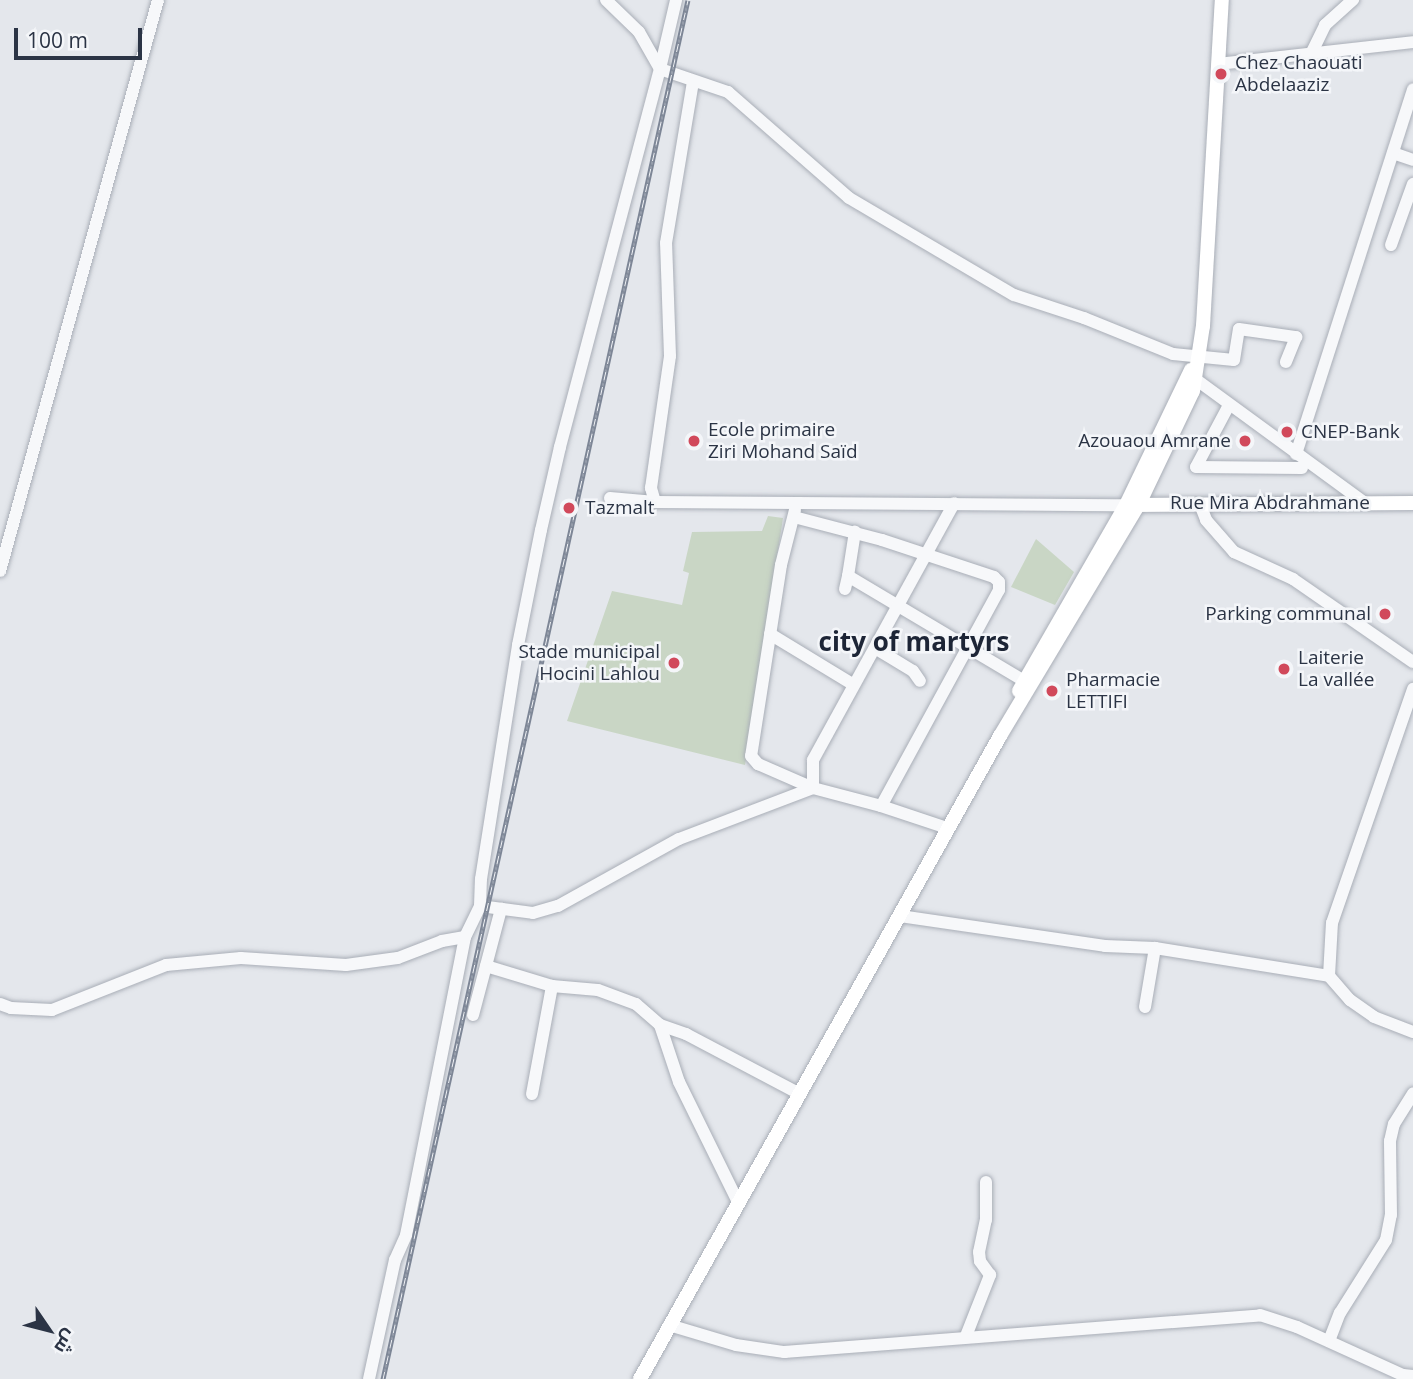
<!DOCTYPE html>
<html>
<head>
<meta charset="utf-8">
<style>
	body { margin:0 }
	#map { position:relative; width:1413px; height:1379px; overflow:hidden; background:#e4e7ec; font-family:"Open Sans",Cairo,sans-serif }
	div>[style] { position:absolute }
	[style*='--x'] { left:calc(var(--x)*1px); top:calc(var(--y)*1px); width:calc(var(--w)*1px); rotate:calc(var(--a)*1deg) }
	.green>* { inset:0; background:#c9d6c5 }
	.roads { filter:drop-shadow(0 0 2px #a9aeb7) drop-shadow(0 0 2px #a9aeb7) }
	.minor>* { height:12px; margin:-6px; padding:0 6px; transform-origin:6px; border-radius:6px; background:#f7f8fa }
	.major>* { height:14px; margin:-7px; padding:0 7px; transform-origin:7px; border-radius:7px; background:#fff }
	.rail>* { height:5px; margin-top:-2.5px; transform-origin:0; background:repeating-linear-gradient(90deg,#f4f6f9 0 8px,#7d8696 0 16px); box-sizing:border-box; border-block:2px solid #7d8696 }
	.dots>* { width:19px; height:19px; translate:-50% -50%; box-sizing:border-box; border:4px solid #f4f6f9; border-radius:50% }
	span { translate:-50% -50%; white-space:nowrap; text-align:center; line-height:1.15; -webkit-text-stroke:5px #f4f6f9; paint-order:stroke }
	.poi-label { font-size:19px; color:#2b3445 }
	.left { translate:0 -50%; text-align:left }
	.right { translate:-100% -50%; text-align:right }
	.street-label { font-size:19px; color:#2b3445 }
	.district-label { font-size:26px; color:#1d2536; font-weight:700 }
	.north { position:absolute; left:14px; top:1295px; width:70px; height:70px; -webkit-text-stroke:5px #f4f6f9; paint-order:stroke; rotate:125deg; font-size:19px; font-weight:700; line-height:28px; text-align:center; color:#2b3445 }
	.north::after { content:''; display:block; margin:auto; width:24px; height:32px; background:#2b3445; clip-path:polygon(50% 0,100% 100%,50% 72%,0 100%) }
	.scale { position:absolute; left:14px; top:28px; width:128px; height:32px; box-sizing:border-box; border:4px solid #2b3445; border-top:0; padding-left:9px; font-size:21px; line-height:24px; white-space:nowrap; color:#2b3445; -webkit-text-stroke:5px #f4f6f9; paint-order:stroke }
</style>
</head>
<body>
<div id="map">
	<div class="green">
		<i style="clip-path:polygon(768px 516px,783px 518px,745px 765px,567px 721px,612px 591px,682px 605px,689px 573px,683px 571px,692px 532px,762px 531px)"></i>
		<i style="clip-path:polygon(1036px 539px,1074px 572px,1055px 605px,1011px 587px)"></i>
	</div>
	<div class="roads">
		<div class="minor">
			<i style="--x:606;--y:0;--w:46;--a:44.1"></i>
			<i style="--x:639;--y:32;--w:43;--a:60.4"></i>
			<i style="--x:1312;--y:52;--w:30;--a:-64"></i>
			<i style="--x:1325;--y:25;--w:38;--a:-42"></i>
			<i style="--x:1218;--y:64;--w:196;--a:-6.4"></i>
			<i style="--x:660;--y:69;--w:71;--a:-76.9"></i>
			<i style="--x:1393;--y:153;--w:21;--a:19"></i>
			<i style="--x:1391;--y:245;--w:65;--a:-70.2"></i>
			<i style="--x:1194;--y:378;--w:212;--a:36.2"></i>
			<i style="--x:1229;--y:405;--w:70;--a:118"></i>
			<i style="--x:1196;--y:467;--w:106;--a:0.5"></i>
			<i style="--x:1296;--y:454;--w:383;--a:-72.2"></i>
			<i style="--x:610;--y:498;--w:45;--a:5.1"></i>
			<i style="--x:655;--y:502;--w:471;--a:0.4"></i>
			<i style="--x:655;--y:502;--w:15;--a:-106"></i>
			<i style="--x:651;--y:488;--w:133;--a:-81.8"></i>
			<i style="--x:670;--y:356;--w:113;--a:-92"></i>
			<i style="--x:666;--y:243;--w:163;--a:-80.5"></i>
			<i style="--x:1200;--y:504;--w:17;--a:69"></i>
			<i style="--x:1206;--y:520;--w:43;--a:48.8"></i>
			<i style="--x:1234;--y:552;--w:65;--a:24.6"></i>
			<i style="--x:1293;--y:579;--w:146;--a:34.7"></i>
			<i style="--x:795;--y:510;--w:57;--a:104.3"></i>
			<i style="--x:781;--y:565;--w:193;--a:98.9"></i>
			<i style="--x:751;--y:756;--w:11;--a:49"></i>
			<i style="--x:758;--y:764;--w:60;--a:23.6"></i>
			<i style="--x:813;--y:788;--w:70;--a:14.8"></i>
			<i style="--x:881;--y:806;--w:70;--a:18.4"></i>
			<i style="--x:794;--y:517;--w:91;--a:14.6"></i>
			<i style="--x:882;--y:540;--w:118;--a:18.3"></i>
			<i style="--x:994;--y:577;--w:7;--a:45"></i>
			<i style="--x:999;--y:582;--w:8;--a:90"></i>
			<i style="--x:999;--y:590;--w:246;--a:118.6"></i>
			<i style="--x:0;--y:571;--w:592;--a:-74.53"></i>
			<i style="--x:848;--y:576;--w:45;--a:-81"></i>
			<i style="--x:845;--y:589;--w:13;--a:-77"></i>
			<i style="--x:848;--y:576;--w:205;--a:30.8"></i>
			<i style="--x:770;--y:634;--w:98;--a:31.3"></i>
			<i style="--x:875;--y:648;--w:44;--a:31.2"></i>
			<i style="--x:913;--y:671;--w:12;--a:55"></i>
			<i style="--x:480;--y:906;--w:27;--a:-88"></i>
			<i style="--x:481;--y:879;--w:237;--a:-81"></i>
			<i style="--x:518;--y:645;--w:117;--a:-78.7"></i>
			<i style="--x:541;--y:530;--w:85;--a:-77.1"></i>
			<i style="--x:560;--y:447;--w:391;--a:-75.2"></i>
			<i style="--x:660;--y:69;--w:72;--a:18.7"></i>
			<i style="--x:728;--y:92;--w:161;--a:41.2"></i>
			<i style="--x:849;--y:198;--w:191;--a:30.5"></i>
			<i style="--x:1014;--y:295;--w:74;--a:18.2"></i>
			<i style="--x:1084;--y:318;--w:96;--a:22"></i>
			<i style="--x:1173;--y:354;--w:61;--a:5.6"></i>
			<i style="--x:1234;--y:360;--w:31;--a:-81"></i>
			<i style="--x:1239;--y:329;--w:58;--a:8"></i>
			<i style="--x:1296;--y:337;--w:27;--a:112"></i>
			<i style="--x:900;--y:916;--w:207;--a:8.3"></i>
			<i style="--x:1105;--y:946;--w:50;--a:2.3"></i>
			<i style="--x:1155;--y:948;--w:176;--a:9.1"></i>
			<i style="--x:1329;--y:976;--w:53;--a:-86.8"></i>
			<i style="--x:1332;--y:923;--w:248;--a:-70.9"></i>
			<i style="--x:486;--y:966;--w:69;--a:16.9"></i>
			<i style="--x:552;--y:986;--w:46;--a:5"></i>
			<i style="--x:598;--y:990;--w:40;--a:20.2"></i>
			<i style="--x:636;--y:1004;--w:32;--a:41"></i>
			<i style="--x:660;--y:1025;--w:28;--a:19"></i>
			<i style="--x:686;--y:1034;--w:129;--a:27.8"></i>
			<i style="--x:1329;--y:976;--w:32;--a:49"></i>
			<i style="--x:1350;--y:1000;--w:29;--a:35"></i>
			<i style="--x:1374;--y:1017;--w:42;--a:21"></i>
			<i style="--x:0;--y:1004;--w:12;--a:20"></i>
			<i style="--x:11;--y:1008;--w:41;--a:2.8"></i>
			<i style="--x:52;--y:1010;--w:123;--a:-21.5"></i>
			<i style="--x:166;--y:965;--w:75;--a:-5.3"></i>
			<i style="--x:241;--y:958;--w:105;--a:3.8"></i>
			<i style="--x:346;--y:965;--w:52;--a:-7.7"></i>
			<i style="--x:398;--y:958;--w:47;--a:-21.1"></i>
			<i style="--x:442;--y:941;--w:23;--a:-10"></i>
			<i style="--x:1145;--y:1007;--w:60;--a:-80.4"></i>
			<i style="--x:473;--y:1015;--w:110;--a:-75.2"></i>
			<i style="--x:660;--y:1025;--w:60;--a:71.6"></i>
			<i style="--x:679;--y:1082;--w:134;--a:63.8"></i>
			<i style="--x:532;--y:1094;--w:110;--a:-79.5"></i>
			<i style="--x:669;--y:1325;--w:70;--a:16.6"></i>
			<i style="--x:736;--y:1345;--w:49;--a:8.3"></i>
			<i style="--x:784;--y:1352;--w:477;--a:-4.4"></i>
			<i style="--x:1260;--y:1315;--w:39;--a:18"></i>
			<i style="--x:1297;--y:1327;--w:116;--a:24.4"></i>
			<i style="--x:1403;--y:1375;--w:10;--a:6"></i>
			<i style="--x:966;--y:1336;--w:66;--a:-68.5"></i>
			<i style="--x:990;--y:1275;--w:17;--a:-126"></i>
			<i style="--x:980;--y:1261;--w:9;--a:-96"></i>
			<i style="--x:979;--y:1252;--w:33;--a:-78"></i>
			<i style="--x:986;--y:1220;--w:38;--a:-90"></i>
			<i style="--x:1329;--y:1341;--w:30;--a:-69"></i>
			<i style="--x:1340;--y:1313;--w:86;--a:-57.8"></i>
			<i style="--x:1386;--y:1240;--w:25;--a:-79"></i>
			<i style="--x:1391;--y:1215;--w:74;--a:-90.8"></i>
			<i style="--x:1390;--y:1141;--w:17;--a:-77"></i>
			<i style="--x:1394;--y:1124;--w:36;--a:-58"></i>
			<i style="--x:369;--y:1379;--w:122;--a:-77.7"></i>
			<i style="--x:395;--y:1260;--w:27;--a:-66"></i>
			<i style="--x:406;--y:1235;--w:304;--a:-78.8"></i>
			<i style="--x:465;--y:937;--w:34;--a:-64"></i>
			<i style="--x:480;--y:906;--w:53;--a:7.5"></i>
			<i style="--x:533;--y:913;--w:26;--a:-16"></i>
			<i style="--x:558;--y:906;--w:138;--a:-29"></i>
			<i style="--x:679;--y:839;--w:143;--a:-20.8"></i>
			<i style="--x:813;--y:788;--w:28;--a:-90"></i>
			<i style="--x:813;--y:760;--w:293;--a:-61.2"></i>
		</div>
		<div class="major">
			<i style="--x:1131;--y:505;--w:282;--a:-0.4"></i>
			<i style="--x:1019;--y:691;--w:215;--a:-60.1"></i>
			<i style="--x:1126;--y:505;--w:150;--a:-64.3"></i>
			<i style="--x:640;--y:1379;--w:737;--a:-60.76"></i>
			<i style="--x:1000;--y:736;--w:270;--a:-59.1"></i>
			<i style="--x:1139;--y:504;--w:125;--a:-64.5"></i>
			<i style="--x:1193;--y:391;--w:66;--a:-81.3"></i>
			<i style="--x:1203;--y:326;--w:327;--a:-86.7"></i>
		</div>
	</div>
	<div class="rail">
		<i style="--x:383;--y:1379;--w:1412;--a:-77.53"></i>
	</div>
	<div class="dots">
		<i style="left:1221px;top:74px;background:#d1495b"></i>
		<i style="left:1287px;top:432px;background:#d1495b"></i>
		<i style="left:694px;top:441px;background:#d1495b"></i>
		<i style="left:1245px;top:441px;background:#d1495b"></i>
		<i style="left:569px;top:508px;background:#d1495b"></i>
		<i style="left:1385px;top:614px;background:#d1495b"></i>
		<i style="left:674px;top:663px;background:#d1495b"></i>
		<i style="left:1284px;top:669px;background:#d1495b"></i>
		<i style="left:1052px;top:691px;background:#d1495b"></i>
	</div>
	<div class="poi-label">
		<span class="left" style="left:1235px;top:74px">Chez Chaouati<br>Abdelaaziz</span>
		<span class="left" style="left:708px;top:441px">Ecole primaire<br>Ziri Mohand Saïd</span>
		<span class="left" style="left:1301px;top:432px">CNEP-Bank</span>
		<span class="right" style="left:1231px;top:441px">Azouaou Amrane</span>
		<span class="left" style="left:585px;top:508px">Tazmalt</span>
		<span class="right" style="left:1371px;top:614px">Parking communal</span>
		<span class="right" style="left:660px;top:663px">Stade municipal<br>Hocini Lahlou</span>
		<span class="left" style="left:1298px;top:669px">Laiterie<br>La vallée</span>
		<span class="left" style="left:1066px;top:691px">Pharmacie<br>LETTIFI</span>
	</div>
	<div class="street-label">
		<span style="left:1270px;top:503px">Rue Mira Abdrahmane</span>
	</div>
	<div class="district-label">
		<span style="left:914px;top:642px">city of martyrs</span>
	</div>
	<div class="north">ش</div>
	<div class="scale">100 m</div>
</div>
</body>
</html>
